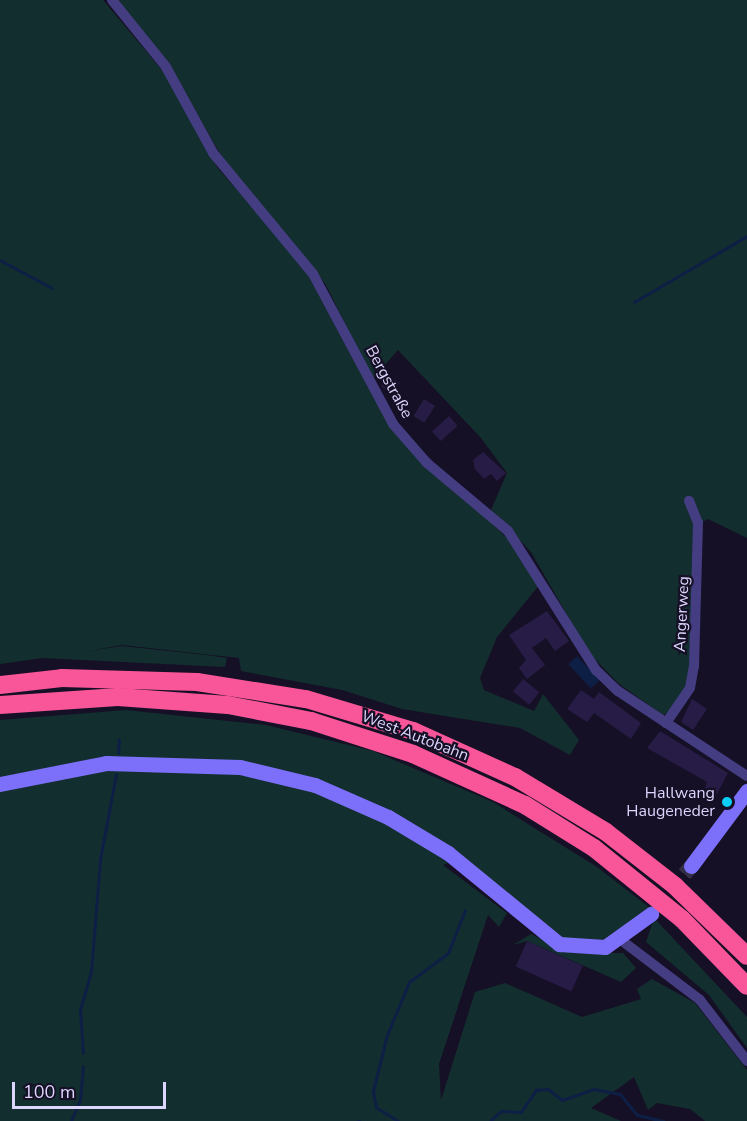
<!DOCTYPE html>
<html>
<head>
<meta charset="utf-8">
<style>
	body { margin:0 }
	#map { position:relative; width:747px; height:1121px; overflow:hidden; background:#151025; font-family:"Nunito Sans",sans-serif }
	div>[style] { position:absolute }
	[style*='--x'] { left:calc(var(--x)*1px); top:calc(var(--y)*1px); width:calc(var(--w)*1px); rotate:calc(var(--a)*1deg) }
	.green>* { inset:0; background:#132e2f }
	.water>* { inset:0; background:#0e1f46; transform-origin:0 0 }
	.stream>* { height:3px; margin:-1.5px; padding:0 1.5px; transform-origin:1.5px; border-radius:1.5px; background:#0e1f46 }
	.building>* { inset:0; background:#271c45; transform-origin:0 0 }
	.secondary-tunnel>* { height:15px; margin-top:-7.5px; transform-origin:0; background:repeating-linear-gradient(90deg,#332e45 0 15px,transparent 0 23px) }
	.street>* { height:10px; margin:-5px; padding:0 5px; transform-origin:5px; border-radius:5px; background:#443d82 }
	.secondary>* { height:15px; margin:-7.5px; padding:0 7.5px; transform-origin:7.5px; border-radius:7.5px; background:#7c70fa }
	.highway>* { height:18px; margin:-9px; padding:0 9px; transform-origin:9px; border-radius:9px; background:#f95599 }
	.dots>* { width:16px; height:16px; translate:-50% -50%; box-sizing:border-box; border:3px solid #151025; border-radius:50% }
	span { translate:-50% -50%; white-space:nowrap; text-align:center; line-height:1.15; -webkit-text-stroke:4.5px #151025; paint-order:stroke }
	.street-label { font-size:16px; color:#dcd5fd }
	.poi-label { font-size:16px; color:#dcd5fd }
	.right { translate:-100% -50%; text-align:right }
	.scale { position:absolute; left:12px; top:1082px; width:154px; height:27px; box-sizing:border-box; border:3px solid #dcd5fd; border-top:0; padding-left:8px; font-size:18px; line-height:21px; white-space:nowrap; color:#dcd5fd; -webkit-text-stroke:4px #151025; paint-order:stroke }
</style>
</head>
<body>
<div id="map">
	<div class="green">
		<i style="clip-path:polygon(0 0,103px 0,166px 75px,217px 167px,303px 266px,388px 424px,513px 544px,540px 584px,497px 637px,480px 678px,484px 690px,534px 711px,543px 694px,579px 740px,570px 755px,520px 728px,402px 709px,342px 690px,241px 671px,239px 658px,122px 645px,88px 651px,122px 646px,206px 655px,227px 658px,225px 667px,42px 658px,0 664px)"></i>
		<i style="clip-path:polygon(116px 0,747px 0,747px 538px,708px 519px,694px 526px,689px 680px,671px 712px,663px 715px,619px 684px,589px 653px,531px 552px,491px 510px,507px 473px,481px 438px,398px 350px,372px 379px,326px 285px,224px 161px,172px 69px)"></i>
		<i style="clip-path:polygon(126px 710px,266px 725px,373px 751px,493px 802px,597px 867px,650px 908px,607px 941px,560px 939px,450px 862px,443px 865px,507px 913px,499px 927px,488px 915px,439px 1064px,441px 1100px,475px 992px,505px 983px,582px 1017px,641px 999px,637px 989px,652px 979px,695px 1003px,747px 1070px,747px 1121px,705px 1121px,690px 1109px,657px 1103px,648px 1110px,634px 1077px,591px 1108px,621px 1121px,0 1121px,0 720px)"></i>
		<i style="clip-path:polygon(654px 918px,747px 1017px,747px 1048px,709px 995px,646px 942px)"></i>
		<i style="clip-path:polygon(531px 934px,571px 953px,623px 953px,636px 968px,621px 982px,527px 941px,513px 945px)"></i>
	</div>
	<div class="water">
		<i style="left:577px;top:656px;width:33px;height:12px;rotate:47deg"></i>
	</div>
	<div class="stream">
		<i style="--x:0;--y:260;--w:59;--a:28.3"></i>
		<i style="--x:634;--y:302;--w:131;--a:-30.3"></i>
		<i style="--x:118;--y:753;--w:14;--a:-86"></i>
		<i style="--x:83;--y:1053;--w:43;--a:-94"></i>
		<i style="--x:80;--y:1010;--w:40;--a:-74"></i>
		<i style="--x:91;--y:972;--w:113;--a:-85.4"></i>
		<i style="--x:100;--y:859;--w:86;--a:-79.3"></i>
		<i style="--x:71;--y:1121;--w:23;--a:-67"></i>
		<i style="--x:80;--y:1100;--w:34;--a:-85"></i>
		<i style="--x:358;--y:1121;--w:1;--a:-45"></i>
		<i style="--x:398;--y:1121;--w:26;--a:-148"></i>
		<i style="--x:376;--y:1107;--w:16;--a:-101"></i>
		<i style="--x:373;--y:1091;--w:58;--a:-76"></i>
		<i style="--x:387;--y:1035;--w:57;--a:-67.5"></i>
		<i style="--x:409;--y:982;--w:49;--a:-36.6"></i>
		<i style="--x:448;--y:953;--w:46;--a:-68.4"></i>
		<i style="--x:490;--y:1121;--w:15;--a:-42"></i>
		<i style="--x:501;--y:1111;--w:20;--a:3"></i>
		<i style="--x:521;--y:1112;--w:27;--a:-56"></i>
		<i style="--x:536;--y:1090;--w:12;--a:-5"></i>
		<i style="--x:548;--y:1089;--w:18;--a:38"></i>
		<i style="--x:562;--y:1100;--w:34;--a:-19"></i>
		<i style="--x:594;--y:1089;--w:26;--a:11"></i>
		<i style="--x:620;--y:1094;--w:27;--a:51"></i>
		<i style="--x:637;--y:1115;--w:27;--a:13"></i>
	</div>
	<div class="building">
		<i style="clip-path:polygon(388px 375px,400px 383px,391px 395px,381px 386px)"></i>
		<i style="left:424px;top:399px;width:13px;height:20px;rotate:32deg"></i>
		<i style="left:449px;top:416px;width:13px;height:23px;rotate:48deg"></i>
		<i style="clip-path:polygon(483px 452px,506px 473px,497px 481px,491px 474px,484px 479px,475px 469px,473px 460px)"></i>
		<i style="clip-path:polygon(547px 611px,569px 641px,555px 651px,546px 638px,532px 648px,545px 665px,527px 679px,519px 668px,526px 660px,509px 635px)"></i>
		<i style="left:523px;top:679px;width:21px;height:16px;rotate:39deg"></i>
		<i style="clip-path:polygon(581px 690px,594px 699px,599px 692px,641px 723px,631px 739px,594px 713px,587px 722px,567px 709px)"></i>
		<i style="clip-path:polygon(692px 699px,707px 709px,693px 730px,681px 722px)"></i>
		<i style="clip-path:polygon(660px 731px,728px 773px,717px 794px,705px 788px,707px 782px,647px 748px)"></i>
		<i style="left:527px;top:941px;width:61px;height:28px;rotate:24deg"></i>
	</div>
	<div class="secondary-tunnel">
		<i style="--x:655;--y:909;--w:56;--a:-50.1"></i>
	</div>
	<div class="street">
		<i style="--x:112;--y:0;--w:86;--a:51.1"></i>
		<i style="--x:166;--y:67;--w:98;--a:61.3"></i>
		<i style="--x:213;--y:153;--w:157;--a:50.4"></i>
		<i style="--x:313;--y:274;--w:170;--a:61.9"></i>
		<i style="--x:393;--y:424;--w:52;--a:48.9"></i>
		<i style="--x:427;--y:463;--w:106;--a:40"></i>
		<i style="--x:508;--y:531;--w:165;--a:57.7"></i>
		<i style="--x:596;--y:670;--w:30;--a:44"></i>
		<i style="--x:618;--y:691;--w:154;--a:33.4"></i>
		<i style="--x:666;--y:723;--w:42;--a:-55.6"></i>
		<i style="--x:690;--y:688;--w:22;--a:-80"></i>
		<i style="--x:694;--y:666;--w:143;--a:-88.4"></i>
		<i style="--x:698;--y:523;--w:24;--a:-112"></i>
		<i style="--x:621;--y:940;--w:99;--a:37.2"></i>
		<i style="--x:700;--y:1000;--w:77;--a:52.4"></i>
	</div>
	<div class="secondary">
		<i style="--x:0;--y:784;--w:108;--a:-11.2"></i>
		<i style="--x:106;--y:763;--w:134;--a:1.7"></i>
		<i style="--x:240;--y:767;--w:77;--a:13.5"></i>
		<i style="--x:315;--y:785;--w:80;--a:23.7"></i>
		<i style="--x:388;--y:817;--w:70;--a:31"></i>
		<i style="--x:448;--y:853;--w:144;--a:39.3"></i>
		<i style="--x:559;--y:944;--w:46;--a:3.7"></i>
		<i style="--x:605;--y:947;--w:57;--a:-35.7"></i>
		<i style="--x:691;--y:866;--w:94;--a:-53.3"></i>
	</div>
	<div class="highway">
		<i style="--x:0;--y:685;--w:62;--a:-6.4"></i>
		<i style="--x:62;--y:678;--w:135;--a:1.7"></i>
		<i style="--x:197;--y:682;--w:110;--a:8.9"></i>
		<i style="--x:306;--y:699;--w:112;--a:16.7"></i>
		<i style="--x:413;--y:731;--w:112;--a:24.3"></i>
		<i style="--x:515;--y:777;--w:106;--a:31.1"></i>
		<i style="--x:606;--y:832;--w:88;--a:38"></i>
		<i style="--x:675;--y:886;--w:100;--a:44.2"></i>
		<i style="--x:0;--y:705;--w:118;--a:-3.9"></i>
		<i style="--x:118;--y:697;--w:110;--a:4.2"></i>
		<i style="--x:228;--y:705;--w:85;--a:10.9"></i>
		<i style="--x:311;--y:721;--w:107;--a:17.9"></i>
		<i style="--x:413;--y:754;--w:123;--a:24.5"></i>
		<i style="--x:525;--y:805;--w:81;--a:31.9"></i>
		<i style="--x:594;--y:848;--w:113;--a:38.9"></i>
		<i style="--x:682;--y:919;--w:93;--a:45.9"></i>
	</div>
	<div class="dots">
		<i style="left:727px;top:802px;background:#09cff6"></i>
	</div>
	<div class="street-label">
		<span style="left:389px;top:382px;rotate:61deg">Bergstraße</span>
		<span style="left:682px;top:614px;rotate:-87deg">Angerweg</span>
		<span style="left:415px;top:736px;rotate:21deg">West Autobahn</span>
	</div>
	<div class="poi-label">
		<span class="right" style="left:715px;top:802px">Hallwang<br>Haugeneder</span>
	</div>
	<div class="scale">100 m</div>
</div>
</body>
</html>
